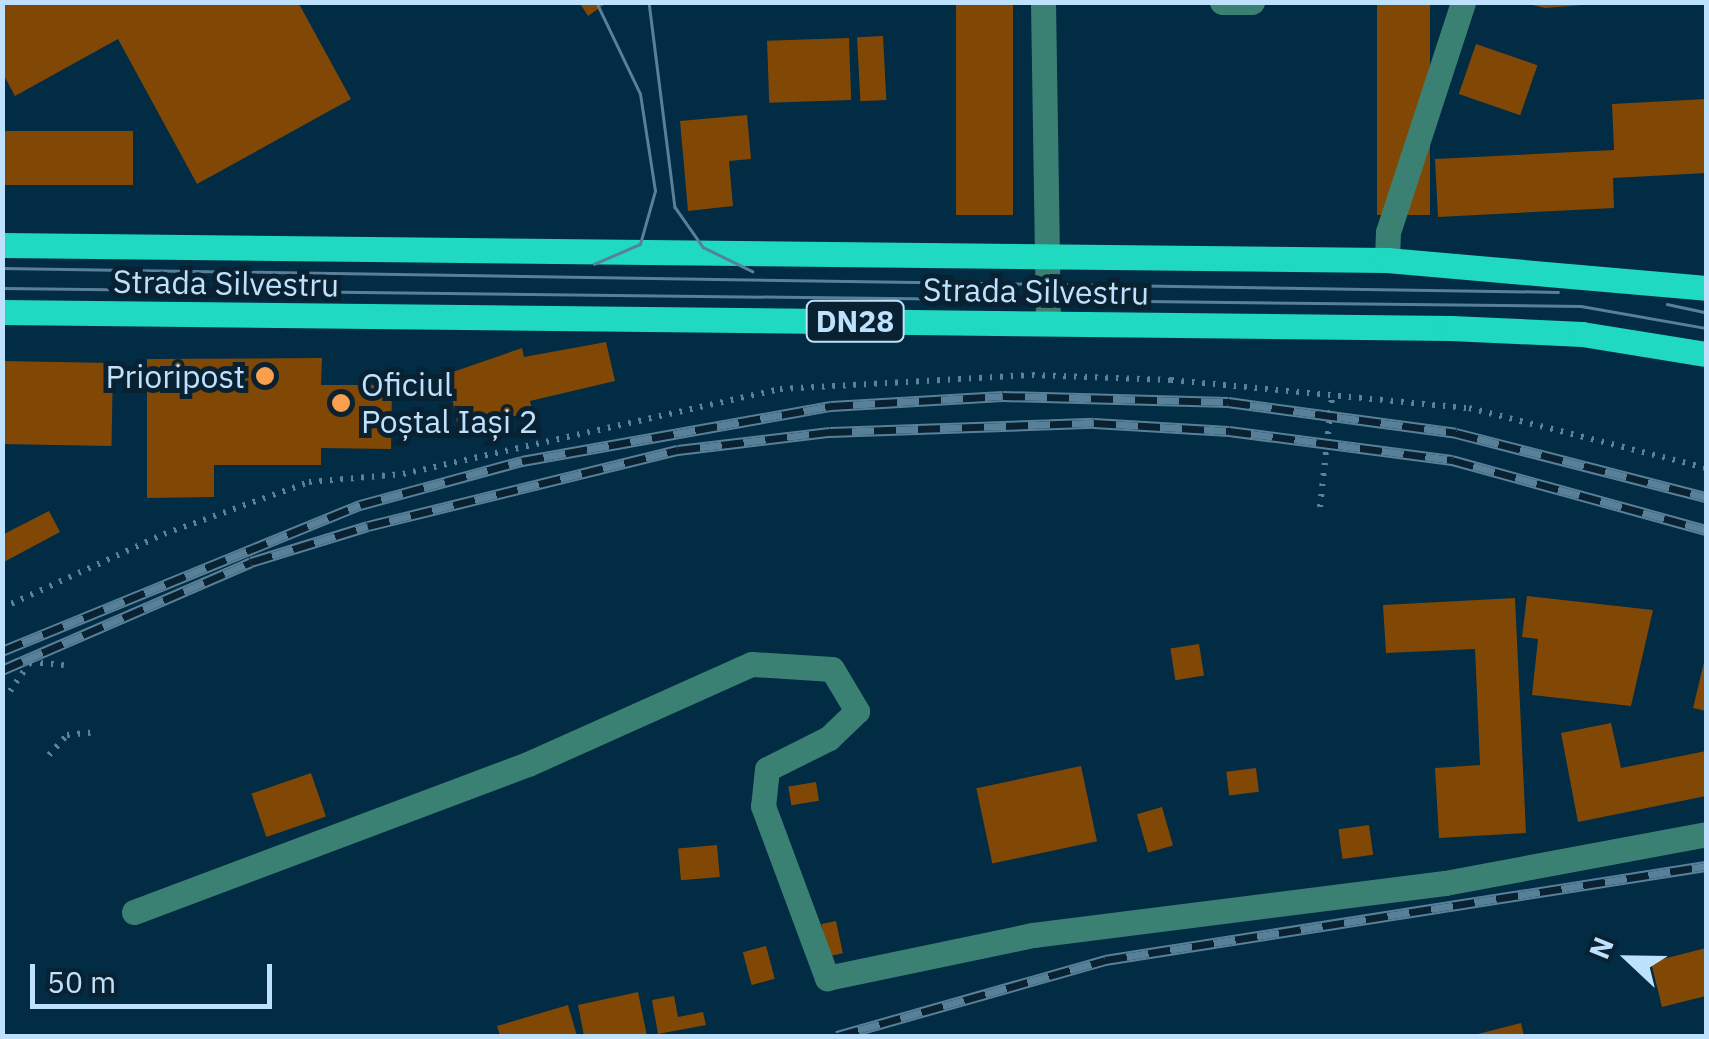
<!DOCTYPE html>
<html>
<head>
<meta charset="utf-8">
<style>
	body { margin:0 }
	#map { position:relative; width:1709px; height:1039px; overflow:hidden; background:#012c44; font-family:"IBM Plex Sans",sans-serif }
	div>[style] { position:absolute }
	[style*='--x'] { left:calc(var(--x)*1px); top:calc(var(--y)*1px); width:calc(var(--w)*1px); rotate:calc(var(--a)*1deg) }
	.building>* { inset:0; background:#814704; transform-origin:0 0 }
	.path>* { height:6px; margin-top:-3px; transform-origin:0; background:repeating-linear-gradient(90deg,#5a829b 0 2.5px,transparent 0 10.5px) }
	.minor>* { height:25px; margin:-12.5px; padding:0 12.5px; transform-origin:12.5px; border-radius:12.5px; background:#3a8174 }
	.major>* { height:25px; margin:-12.5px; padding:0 12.5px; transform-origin:12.5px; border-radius:12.5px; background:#1fd9c0 }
	.tram>* { height:2.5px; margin:-1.25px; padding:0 1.25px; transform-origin:1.25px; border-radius:1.25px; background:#588099 }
	.rail>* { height:11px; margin-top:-5.5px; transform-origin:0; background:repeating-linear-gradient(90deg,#092131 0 22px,#588099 0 44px); box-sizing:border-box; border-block:2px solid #588099 }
	.dots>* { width:28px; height:28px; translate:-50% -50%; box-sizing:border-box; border:5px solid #092131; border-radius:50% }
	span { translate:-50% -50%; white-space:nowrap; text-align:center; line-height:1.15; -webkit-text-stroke:10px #092131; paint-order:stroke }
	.shield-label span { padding:2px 8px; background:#092131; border:2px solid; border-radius:8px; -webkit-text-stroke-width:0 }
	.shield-label { font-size:30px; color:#bee2fd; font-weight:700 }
	.street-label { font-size:32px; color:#bee2fd }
	.poi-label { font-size:32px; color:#bee2fd }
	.right { translate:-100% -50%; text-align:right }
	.left { translate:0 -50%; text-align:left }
	.frame { position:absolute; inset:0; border:5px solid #bee2fd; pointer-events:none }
	.north { position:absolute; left:1579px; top:909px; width:100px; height:100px; -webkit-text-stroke:8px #092131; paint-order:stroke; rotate:292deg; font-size:28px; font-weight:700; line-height:40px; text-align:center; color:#bee2fd }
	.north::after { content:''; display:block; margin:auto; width:35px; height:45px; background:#bee2fd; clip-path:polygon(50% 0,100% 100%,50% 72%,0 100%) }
	.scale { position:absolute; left:30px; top:964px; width:242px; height:45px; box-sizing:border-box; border:5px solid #bee2fd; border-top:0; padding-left:12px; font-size:30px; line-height:35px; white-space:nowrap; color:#bee2fd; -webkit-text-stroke:8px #092131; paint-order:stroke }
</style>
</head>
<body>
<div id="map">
	<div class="building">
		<i style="clip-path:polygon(2px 2px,298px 2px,351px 99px,197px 184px,118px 39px,15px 96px,2px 72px)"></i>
		<i style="clip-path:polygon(579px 2px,608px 2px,588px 16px)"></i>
		<i style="left:956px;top:2px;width:57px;height:213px"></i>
		<i style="left:1377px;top:2px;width:53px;height:213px"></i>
		<i style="clip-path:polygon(1620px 2px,1545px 8px,1528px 4px,1528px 2px)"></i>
		<i style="left:883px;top:36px;width:64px;height:26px;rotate:87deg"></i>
		<i style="left:849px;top:38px;width:62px;height:82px;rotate:88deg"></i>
		<i style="left:1476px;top:44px;width:65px;height:53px;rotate:19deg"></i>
		<i style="clip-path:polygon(1706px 99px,1706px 173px,1613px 178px,1614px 208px,1438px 217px,1435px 159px,1614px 150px,1612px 104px)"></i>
		<i style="clip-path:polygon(747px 115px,751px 159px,729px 161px,733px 206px,688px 211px,680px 121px)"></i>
		<i style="left:2px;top:131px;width:131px;height:54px"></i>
		<i style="clip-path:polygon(606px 342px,615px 381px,530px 401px,533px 414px,457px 422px,447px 374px,522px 348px,524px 357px)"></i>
		<i style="clip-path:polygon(322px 358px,321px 385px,392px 385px,391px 449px,321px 448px,321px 465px,214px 465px,214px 497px,147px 498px,147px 359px)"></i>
		<i style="left:2px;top:361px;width:111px;height:83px;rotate:1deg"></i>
		<i style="clip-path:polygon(49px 511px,60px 532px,2px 563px,2px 535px)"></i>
		<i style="clip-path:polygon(1527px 596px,1653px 610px,1631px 706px,1532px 695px,1538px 639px,1522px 637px)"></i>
		<i style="clip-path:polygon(1515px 598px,1526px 833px,1439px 838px,1435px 768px,1480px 765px,1475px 649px,1386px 653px,1383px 605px)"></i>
		<i style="left:1199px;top:644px;width:32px;height:29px;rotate:81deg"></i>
		<i style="clip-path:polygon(1706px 654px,1706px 711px,1693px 708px)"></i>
		<i style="clip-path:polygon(1611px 723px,1621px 768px,1706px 751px,1706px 796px,1578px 822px,1561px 733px)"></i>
		<i style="left:1081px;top:766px;width:77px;height:107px;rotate:78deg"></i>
		<i style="left:1256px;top:768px;width:24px;height:30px;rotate:83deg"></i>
		<i style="left:311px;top:773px;width:46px;height:63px;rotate:71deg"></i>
		<i style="left:816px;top:782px;width:19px;height:28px;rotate:81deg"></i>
		<i style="left:1162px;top:807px;width:40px;height:26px;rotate:74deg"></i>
		<i style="left:1369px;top:825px;width:30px;height:31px;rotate:82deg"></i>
		<i style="left:717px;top:845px;width:32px;height:39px;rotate:85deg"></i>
		<i style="left:836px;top:921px;width:33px;height:15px;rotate:78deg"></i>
		<i style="left:766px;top:946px;width:34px;height:24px;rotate:75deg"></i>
		<i style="clip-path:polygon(1706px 948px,1706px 996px,1662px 1007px,1651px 962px)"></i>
		<i style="clip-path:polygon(638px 992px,647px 1036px,584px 1036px,578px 1005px)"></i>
		<i style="clip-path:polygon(674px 996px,678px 1017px,703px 1012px,706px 1025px,658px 1034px,652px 1000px)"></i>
		<i style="clip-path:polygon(568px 1005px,577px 1036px,500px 1036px,497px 1026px)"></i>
		<i style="clip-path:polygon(1521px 1023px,1524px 1036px,1474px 1036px,1474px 1035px)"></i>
	</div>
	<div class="path">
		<i style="--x:1320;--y:507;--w:111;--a:-83.8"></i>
		<i style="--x:2;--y:608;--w:178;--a:-24.6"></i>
		<i style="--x:164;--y:534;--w:154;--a:-19.7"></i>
		<i style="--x:309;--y:482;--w:94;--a:-4.9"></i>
		<i style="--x:403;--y:474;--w:386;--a:-12.7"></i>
		<i style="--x:780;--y:389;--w:252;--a:-3.2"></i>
		<i style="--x:1032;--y:375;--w:139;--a:2.1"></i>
		<i style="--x:1171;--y:380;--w:299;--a:5.4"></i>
		<i style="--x:1469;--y:408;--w:244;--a:14.2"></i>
		<i style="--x:10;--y:691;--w:35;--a:-55"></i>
		<i style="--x:30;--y:662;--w:34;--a:5"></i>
		<i style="--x:49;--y:755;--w:27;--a:-48"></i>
		<i style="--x:67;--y:735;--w:29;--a:-6"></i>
	</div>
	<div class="minor">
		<i style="--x:1043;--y:2;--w:321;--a:89.1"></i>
		<i style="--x:1222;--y:2;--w:30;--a:0"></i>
		<i style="--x:1387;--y:260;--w:28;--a:-88"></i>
		<i style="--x:1388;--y:232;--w:242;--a:-71.9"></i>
		<i style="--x:134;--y:912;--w:421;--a:-20.6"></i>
		<i style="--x:528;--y:764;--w:245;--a:-24.1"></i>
		<i style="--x:752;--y:664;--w:80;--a:3.6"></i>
		<i style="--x:832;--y:669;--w:49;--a:59.2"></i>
		<i style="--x:857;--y:711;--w:39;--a:136"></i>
		<i style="--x:829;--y:738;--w:69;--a:153.4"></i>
		<i style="--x:767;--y:769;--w:37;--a:96"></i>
		<i style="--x:763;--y:806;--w:184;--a:69.6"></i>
		<i style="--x:827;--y:978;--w:210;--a:-11.8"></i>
		<i style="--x:1033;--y:935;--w:415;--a:-7.2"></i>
		<i style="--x:1445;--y:883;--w:266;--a:-10.6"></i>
	</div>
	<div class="major">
		<i style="--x:2;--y:245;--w:1385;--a:0.62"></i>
		<i style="--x:1387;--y:260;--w:320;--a:5"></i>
		<i style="--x:2;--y:312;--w:1449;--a:0.63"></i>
		<i style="--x:1451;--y:328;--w:131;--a:2.6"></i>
		<i style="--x:1582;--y:334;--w:126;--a:9.2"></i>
	</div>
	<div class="tram">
		<i style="--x:649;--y:2;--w:207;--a:82.8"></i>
		<i style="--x:675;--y:207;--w:49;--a:55"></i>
		<i style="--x:703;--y:247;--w:55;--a:26.1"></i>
		<i style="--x:594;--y:264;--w:50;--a:-23.5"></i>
		<i style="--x:640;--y:244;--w:55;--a:-74.2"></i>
		<i style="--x:655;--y:191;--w:98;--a:-98.8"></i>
		<i style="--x:640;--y:94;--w:102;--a:-115.6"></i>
		<i style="--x:2;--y:268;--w:1556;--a:0.88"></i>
		<i style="--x:2;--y:288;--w:1579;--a:0.65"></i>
		<i style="--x:1581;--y:306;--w:127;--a:10"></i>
		<i style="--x:1667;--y:304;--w:40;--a:12"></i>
	</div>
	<div class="rail">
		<i style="--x:2;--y:651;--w:387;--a:-22.2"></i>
		<i style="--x:360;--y:505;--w:168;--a:-15.2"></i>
		<i style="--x:522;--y:461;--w:314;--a:-10.1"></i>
		<i style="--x:831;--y:406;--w:172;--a:-3.3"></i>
		<i style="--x:1003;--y:396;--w:225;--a:1.5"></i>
		<i style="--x:1228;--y:402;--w:230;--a:7.7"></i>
		<i style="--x:1456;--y:433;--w:258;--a:14.4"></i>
		<i style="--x:2;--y:670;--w:271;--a:-23.4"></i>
		<i style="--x:251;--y:562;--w:122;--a:-17.1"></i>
		<i style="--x:368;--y:526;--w:319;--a:-13.8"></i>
		<i style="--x:678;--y:450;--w:153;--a:-6.8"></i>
		<i style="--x:830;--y:432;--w:264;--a:-2"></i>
		<i style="--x:1094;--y:423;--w:135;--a:3.4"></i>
		<i style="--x:1229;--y:431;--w:225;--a:7.4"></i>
		<i style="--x:1452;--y:460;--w:263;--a:15.4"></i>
		<i style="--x:837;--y:1036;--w:279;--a:-15.8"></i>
		<i style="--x:1105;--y:960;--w:608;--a:-8.89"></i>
	</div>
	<div class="dots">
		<i style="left:265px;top:376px;background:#f99f4d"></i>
		<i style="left:341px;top:403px;background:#f99f4d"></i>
	</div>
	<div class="shield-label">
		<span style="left:855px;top:321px">DN28</span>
	</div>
	<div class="street-label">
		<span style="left:226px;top:283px;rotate:1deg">Strada Silvestru</span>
		<span style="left:1036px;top:291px;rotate:1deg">Strada Silvestru</span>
	</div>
	<div class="poi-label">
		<span class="right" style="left:245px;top:376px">Prioripost</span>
		<span class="left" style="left:361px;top:403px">Oficiul<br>Poștal Iași 2</span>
	</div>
	<div class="frame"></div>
	<div class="north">N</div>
	<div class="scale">50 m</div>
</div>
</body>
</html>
